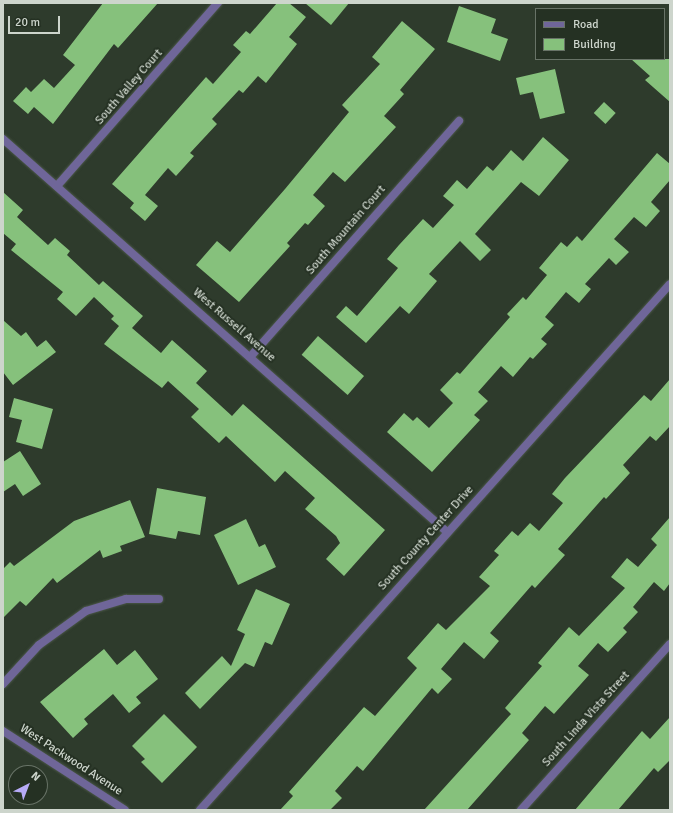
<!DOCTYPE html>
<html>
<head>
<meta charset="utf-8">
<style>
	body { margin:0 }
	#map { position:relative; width:673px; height:813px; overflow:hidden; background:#2e3b2c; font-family:Signika,sans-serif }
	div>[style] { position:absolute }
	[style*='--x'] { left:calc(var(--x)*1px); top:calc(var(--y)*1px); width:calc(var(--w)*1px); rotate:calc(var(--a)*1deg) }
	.building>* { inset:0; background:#86c17c; transform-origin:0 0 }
	.roads { filter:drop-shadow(0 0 1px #4b5749) drop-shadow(0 0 1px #4b5749) }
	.minor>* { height:8px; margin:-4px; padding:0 4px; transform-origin:4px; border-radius:4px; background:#6f6699 }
	.tertiary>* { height:8px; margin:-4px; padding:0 4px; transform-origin:4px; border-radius:4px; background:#6f6699 }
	span { translate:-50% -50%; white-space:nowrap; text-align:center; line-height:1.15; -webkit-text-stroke:4px #253123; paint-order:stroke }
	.street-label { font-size:12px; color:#cdd5cc }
	.frame { position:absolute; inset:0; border:4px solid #cdd5cc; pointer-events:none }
	.legend { position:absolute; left:535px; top:8px; width:130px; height:52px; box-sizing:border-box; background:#253123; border:1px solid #687367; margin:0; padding:5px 7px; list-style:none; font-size:12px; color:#cdd5cc }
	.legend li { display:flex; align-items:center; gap:8px; height:20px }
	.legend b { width:20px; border:1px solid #687367 }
	.north { position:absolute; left:8px; top:765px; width:40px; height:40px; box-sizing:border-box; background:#253123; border:1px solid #687367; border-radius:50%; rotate:42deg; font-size:11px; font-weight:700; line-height:16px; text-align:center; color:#cdd5cc }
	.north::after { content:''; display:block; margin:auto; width:14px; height:18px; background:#b7abf7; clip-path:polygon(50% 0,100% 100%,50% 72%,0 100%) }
	.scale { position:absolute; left:8px; top:16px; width:52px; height:18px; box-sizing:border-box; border:2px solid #cdd5cc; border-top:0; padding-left:5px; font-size:12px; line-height:14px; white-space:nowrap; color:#cdd5cc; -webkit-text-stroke:3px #253123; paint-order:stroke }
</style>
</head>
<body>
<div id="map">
	<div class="building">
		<i style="clip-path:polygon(103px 3px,158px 3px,118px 48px,114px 44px,53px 124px,34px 107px,28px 114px,13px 101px,26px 87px,31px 92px,44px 79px,54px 88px,75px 65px,63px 55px)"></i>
		<i style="clip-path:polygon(277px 3px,289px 3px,306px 17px,289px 37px,297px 44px,266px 83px,258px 76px,243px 93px,239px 90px,212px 119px,217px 124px,190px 153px,194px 156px,176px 176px,168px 168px,145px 195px,158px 206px,145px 221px,130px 208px,134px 203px,112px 184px,206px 77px,213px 84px,241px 52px,233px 45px,246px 31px,250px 34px)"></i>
		<i style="clip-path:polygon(305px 3px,349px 3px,331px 25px)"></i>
		<i style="clip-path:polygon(459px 6px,496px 19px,491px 33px,508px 39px,500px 61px,447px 42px)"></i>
		<i style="clip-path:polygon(402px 21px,435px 49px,400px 90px,404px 94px,384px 116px,396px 127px,345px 182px,333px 172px,313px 195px,325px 206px,308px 225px,305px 223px,287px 243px,290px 246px,239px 302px,196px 265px,217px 241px,230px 252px,285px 189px,349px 112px,342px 105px,380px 64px,372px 57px)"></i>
		<i style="clip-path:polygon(631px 59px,670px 59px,670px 102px,645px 80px,650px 76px)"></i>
		<i style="clip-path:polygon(555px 69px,565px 113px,540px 119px,533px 92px,520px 95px,516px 78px)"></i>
		<i style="left:604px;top:102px;width:16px;height:15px;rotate:43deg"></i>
		<i style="clip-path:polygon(543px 137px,569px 160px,539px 196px,521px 182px,475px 234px,491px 250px,480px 261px,460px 241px,429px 274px,437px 281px,409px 314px,400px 306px,366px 343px,336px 317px,346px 306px,357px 316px,398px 268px,387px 259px,399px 245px,423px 219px,433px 228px,454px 205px,443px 196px,457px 180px,467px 189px,487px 166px,493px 171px,511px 150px,523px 161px)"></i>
		<i style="clip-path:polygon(657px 153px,670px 164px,670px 180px,651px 202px,660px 211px,646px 227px,634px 217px,614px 239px,629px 252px,616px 265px,609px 258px,585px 284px,591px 289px,579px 303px,566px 292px,545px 317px,554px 325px,541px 339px,547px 344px,533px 359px,530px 357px,513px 377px,501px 366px,478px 392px,488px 401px,474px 415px,480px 420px,432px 472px,387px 432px,404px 413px,413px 421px,417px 417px,429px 428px,453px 403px,440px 390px,457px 372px,460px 374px,510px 317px,507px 314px,523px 297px,526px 300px,547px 275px,539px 268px,561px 242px,567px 247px,577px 236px,582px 241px)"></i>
		<i style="clip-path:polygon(3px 192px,23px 210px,17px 217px,48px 245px,55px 238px,70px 251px,67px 255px,99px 285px,103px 281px,143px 316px,132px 328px,161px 353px,172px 340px,207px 371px,196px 383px,232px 416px,243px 404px,385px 530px,344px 576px,326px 559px,340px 543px,336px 536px,305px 509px,315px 498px,285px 471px,275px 482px,226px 436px,219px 443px,191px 417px,199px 409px,168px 381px,162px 388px,104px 344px,119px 326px,111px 319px,114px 316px,94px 297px,76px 316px,57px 299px,63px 292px,11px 250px,16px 244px,3px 233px)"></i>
		<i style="clip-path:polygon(3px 320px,21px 336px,26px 332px,37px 347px,46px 340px,56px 352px,13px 385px,3px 372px)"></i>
		<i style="left:318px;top:336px;width:61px;height:25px;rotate:41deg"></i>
		<i style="clip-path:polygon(670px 379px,670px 426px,656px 441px,650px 436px,623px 465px,630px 473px,606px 499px,604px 497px,558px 549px,565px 555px,535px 588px,532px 585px,490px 633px,499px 641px,484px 659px,464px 642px,441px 669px,452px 679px,438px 694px,432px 688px,363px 771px,357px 766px,335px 791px,342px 798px,330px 810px,280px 810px,293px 796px,289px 792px,364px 707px,375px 716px,417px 668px,407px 658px,438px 623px,446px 630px,490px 586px,479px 577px,499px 555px,494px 551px,512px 531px,518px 536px,530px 523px,539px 531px,563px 503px,552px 494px,565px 478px,644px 395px,651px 401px)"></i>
		<i style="clip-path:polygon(14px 398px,53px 409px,42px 449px,16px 442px,22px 420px,9px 417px)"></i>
		<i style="clip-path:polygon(20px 451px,41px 484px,23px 496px,15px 484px,3px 492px,3px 462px)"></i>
		<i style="clip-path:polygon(157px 488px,206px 497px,200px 535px,178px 531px,176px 539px,149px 534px)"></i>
		<i style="clip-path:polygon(130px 500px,145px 537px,120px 546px,122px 551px,103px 558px,100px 550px,57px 583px,53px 578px,26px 606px,20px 601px,3px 618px,3px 569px,10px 562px,14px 566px,74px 521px)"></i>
		<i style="clip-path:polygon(670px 517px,670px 583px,664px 591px,654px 582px,633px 607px,638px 612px,623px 628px,627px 632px,608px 652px,598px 643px,578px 666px,589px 675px,554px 714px,545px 706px,522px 733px,529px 740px,467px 810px,424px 810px,511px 714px,505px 708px,542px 666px,538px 663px,569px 627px,579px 636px,625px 588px,611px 577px,627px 558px,638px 567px,657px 545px,651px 539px)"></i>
		<i style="clip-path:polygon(246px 519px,259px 547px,265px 544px,276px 567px,238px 585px,214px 535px)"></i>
		<i style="clip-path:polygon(256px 589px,290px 604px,272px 645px,265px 642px,254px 667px,245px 663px,200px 709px,185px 693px,222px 656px,231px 666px,245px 634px,237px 630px)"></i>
		<i style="clip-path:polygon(104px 649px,117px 665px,135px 650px,158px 679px,136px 697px,141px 703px,129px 713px,113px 694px,84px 719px,88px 724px,73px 738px,40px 702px)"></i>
		<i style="clip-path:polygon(164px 714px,197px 747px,162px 783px,141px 762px,145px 759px,132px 746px)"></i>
		<i style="clip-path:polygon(670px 717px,670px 760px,658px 772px,654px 768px,618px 810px,575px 810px,642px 731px,650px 739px)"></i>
	</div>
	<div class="roads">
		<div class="minor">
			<i style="--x:3;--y:139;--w:593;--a:41.51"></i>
			<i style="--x:57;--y:186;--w:244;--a:-48.7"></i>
			<i style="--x:251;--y:356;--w:314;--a:-48.5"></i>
			<i style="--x:3;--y:684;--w:53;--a:-47.3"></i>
			<i style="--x:39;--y:645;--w:58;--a:-35.9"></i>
			<i style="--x:86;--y:611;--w:42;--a:-16.7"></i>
			<i style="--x:126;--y:599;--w:33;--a:0"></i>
			<i style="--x:3;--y:731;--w:145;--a:32.9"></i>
			<i style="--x:521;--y:810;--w:223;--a:-48.1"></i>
		</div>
		<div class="tertiary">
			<i style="--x:200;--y:810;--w:705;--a:-48.22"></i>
		</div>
	</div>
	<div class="street-label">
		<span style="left:129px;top:87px;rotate:-49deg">South Valley Court</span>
		<span style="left:346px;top:230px;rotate:-49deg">South Mountain Court</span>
		<span style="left:234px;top:325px;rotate:41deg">West Russell Avenue</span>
		<span style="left:426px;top:538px;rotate:-48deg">South County Center Drive</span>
		<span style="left:586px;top:719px;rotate:-48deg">South Linda Vista Street</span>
		<span style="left:71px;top:760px;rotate:33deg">West Packwood Avenue</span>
	</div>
	<div class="frame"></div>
	<ul class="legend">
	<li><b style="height:5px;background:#6f6699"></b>Road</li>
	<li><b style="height:11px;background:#86c17c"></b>Building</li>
	</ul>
	<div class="north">N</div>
	<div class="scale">20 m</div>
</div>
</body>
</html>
